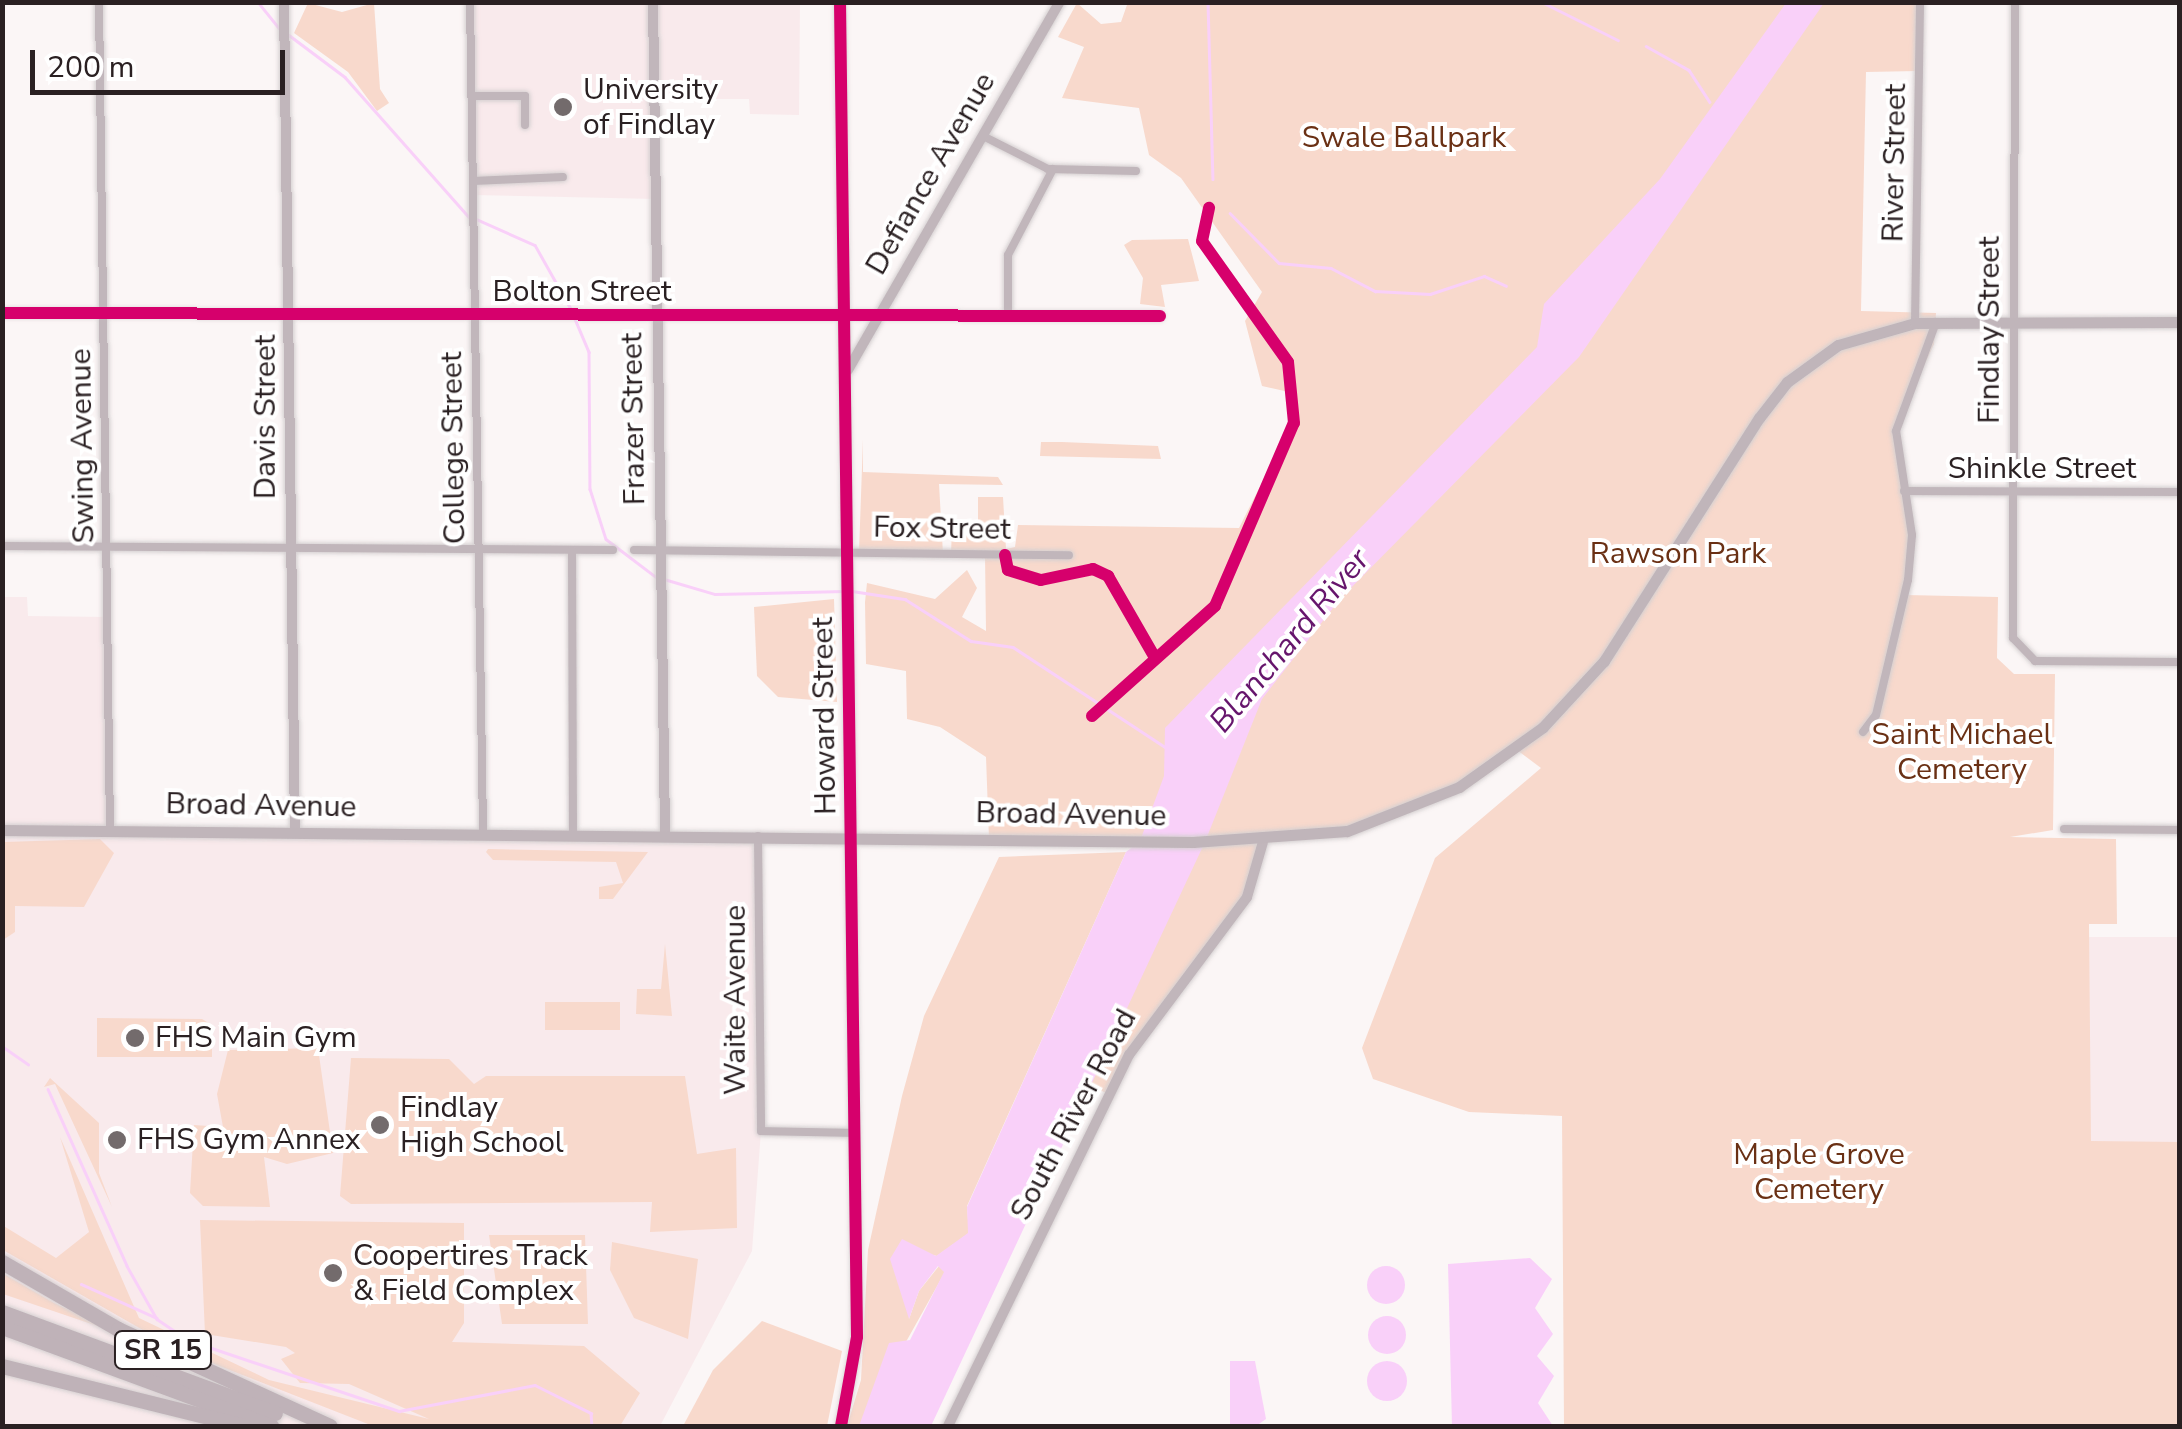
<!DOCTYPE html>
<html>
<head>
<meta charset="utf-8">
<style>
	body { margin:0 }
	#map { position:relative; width:2182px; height:1429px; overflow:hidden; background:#fbf6f6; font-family:"Nunito Sans",sans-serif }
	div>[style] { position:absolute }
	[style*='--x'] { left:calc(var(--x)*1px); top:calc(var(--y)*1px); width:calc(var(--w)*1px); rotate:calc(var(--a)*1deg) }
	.built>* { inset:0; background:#f9eaec; transform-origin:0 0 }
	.green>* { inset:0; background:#f8d9cc; transform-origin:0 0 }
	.water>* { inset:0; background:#f9d0f9 }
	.round { border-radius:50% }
	.stream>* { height:2.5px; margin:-1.25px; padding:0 1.25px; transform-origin:1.25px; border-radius:1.25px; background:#f9d0f9 }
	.roads { filter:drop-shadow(0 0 2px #d5d0d1) drop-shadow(0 0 2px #d5d0d1) }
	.minor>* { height:8px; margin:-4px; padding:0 4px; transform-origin:4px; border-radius:4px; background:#c1b6bb }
	.tertiary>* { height:10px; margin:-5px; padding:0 5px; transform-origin:5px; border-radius:5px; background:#c1b6bb }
	.secondary>* { height:11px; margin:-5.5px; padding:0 5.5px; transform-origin:5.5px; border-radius:5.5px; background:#c0b5ba }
	.motorway>* { height:15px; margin:-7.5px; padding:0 7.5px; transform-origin:7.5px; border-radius:7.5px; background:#bfb2b8 }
	.cycleway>* { height:12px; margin:-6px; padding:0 6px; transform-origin:6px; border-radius:6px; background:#d6006c }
	.dots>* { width:28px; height:28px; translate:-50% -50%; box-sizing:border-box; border:5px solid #fff; border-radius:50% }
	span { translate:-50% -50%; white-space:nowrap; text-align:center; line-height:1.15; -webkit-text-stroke:8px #fff; paint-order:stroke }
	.shield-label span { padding:2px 8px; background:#fff; border:2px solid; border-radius:8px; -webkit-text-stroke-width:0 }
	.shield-label { font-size:28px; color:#2a2022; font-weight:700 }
	.poi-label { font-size:30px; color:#2a2022 }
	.left { translate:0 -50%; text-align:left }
	.park-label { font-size:30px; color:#6a3014 }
	.street-label { font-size:30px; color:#2a2022 }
	.water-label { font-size:32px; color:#66156c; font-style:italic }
	.frame { position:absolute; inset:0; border:5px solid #2a2022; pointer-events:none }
	.scale { position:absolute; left:30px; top:50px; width:255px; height:45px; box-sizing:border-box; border:5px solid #2a2022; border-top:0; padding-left:12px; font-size:30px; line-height:35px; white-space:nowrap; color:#2a2022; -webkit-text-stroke:8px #fff; paint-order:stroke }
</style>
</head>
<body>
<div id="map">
	<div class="built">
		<i style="clip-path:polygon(470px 3px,800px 3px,799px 115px,750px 114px,749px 99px,655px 99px,656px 199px,473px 195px)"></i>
		<i style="clip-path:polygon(2px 597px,27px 597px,28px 616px,108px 617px,110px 829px,758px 836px,761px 1131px,752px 1251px,660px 1426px,3px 1426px)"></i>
		<i style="left:2089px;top:937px;width:90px;height:205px"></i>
	</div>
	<div class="green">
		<i style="clip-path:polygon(1128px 2px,1921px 3px,1918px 71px,1866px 72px,1861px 311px,1936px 313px,1934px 344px,1897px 425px,1910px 516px,1906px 595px,1998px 597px,1997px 658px,2014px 674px,2055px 674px,2053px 830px,2010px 837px,2116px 839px,2117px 924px,2089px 924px,2091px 1141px,2179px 1142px,2179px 1426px,1564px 1426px,1562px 1116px,1469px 1112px,1373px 1079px,1362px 1048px,1435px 858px,1541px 768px,1517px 750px,1436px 799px,1365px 826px,1264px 842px,1247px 897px,1155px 1013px,1108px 1094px,1063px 1072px,1161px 842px,989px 839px,986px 757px,940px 727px,907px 719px,906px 671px,866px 664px,865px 602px,867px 583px,935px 599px,967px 570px,977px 588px,962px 617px,986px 631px,985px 555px,951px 554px,952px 527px,978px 527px,978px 497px,1003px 497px,1006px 549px,1015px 547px,1018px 525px,1239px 528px,1290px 427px,1289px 392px,1262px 386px,1245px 321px,1262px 292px,1181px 178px,1149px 155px,1139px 108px,1062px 98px,1084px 47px,1058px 37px,1077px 3px,1101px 24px,1121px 22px)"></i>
		<i style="clip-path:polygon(308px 3px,342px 12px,374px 3px,380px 89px,389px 103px,377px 111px,348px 72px,294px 33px)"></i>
		<i style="clip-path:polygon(1132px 240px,1188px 239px,1199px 281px,1161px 285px,1165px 307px,1140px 304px,1143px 278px,1124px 245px)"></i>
		<i style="clip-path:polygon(863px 439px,863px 472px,998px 477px,1003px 485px,939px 484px,943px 554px,859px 552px)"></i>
		<i style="clip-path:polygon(1062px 442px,1158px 446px,1161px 459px,1040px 456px,1041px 442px)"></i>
		<i style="clip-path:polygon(834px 599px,837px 702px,778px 697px,757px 676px,754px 607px)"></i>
		<i style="clip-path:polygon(100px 839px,114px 853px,84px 907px,15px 906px,15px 932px,3px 940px,3px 842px)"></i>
		<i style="clip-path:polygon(486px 852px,488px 849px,648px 852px,613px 899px,599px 899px,599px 887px,623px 883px,616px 862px,493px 860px)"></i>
		<i style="clip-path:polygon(1126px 852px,967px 1206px,969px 1233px,937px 1256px,915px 1251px,909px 1319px,919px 1291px,939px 1266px,945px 1272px,859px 1426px,847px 1426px,861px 1380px,868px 1250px,902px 1096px,924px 1016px,999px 857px)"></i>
		<i style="clip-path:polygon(665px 944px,672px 1016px,636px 1014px,637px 989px,661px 989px)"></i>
		<i style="left:545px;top:1002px;width:75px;height:28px"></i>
		<i style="clip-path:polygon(97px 1018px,202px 1019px,212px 1025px,212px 1057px,97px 1057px)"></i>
		<i style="clip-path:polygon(318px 1048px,333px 1153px,287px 1164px,264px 1157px,270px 1207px,203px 1206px,190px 1193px,194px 1125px,223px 1127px,217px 1094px,228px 1050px)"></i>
		<i style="clip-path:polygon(351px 1058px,449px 1059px,474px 1084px,486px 1076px,685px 1076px,697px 1154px,736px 1148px,737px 1228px,650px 1232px,652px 1202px,351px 1204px,340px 1196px)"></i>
		<i style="clip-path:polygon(50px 1078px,99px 1123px,99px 1173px,112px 1207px,55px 1084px,44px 1087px)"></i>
		<i style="clip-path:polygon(60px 1137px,139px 1318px,269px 1380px,429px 1419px,349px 1384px,300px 1383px,281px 1359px,295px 1353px,286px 1347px,205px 1334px,200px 1220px,464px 1223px,464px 1323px,452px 1342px,584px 1346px,640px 1393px,620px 1426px,373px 1426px,176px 1349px,3px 1250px,2px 1225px,56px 1258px,89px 1232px)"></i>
		<i style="clip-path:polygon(489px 1235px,585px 1235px,588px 1324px,502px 1324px)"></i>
		<i style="clip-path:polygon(612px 1242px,698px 1259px,688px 1339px,634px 1318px,610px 1270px)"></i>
		<i style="clip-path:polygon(2px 1273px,54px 1303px,121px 1334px,3px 1294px)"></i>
		<i style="clip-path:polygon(762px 1321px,842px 1351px,827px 1426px,683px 1426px,713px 1370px)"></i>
	</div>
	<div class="water">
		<i style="clip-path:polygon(1786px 3px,1824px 3px,1579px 357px,1340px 599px,1262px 699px,1205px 842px,931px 1426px,859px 1426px,889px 1343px,910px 1340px,944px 1272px,938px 1266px,919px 1291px,909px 1319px,890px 1259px,902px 1239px,936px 1256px,968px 1233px,967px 1207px,1126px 852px,1140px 841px,1164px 776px,1165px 728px,1537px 347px,1544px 304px,1660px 179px)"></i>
		<i style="clip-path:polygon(1530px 1258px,1552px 1279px,1535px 1308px,1553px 1334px,1537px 1356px,1554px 1376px,1538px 1403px,1553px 1426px,1452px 1426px,1448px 1264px)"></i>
		<i class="round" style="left:1367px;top:1266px;width:38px;height:38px"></i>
		<i class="round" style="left:1368px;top:1316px;width:38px;height:38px"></i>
		<i class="round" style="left:1367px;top:1361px;width:40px;height:40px"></i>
		<i style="clip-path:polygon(1230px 1361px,1255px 1361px,1266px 1419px,1256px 1426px,1230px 1426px)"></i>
	</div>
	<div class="stream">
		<i style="--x:258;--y:2;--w:33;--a:51"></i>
		<i style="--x:1208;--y:2;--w:177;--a:88.4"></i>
		<i style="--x:1542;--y:2;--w:85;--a:26.6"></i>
		<i style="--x:289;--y:35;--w:70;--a:36.9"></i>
		<i style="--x:345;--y:77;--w:187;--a:48.5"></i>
		<i style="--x:1646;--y:46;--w:49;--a:29.2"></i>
		<i style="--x:1689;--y:70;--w:38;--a:57"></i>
		<i style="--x:1230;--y:213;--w:70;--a:45.6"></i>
		<i style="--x:1279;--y:263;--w:52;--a:5.5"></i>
		<i style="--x:1331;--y:268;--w:50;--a:27.6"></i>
		<i style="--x:1375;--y:291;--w:55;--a:3.1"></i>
		<i style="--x:1430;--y:294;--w:57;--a:-18.4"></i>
		<i style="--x:1484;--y:276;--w:24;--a:24"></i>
		<i style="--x:476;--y:219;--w:64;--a:23.8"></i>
		<i style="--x:535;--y:245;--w:71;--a:60.6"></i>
		<i style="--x:570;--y:307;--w:49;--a:67.1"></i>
		<i style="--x:589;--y:352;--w:137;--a:89.6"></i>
		<i style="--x:590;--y:489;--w:52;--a:72.3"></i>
		<i style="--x:606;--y:539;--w:63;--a:37.2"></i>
		<i style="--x:664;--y:579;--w:53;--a:16.4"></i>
		<i style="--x:715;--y:594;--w:129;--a:-1.3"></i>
		<i style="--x:852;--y:591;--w:54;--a:8.6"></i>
		<i style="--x:905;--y:599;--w:78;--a:32.5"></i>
		<i style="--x:971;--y:641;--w:42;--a:8.1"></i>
		<i style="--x:1013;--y:647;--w:182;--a:33.3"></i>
		<i style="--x:2;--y:1046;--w:32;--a:35"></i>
		<i style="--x:48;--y:1089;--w:194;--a:65.9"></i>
		<i style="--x:127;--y:1266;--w:61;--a:60.5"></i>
		<i style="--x:157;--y:1319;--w:37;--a:34"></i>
		<i style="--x:188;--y:1340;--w:223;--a:18.6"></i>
		<i style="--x:399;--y:1411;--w:138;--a:-10.8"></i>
		<i style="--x:535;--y:1385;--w:63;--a:26.6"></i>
		<i style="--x:591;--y:1413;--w:13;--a:86"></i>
		<i style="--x:81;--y:1284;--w:83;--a:24.1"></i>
	</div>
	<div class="roads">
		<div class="minor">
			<i style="--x:99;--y:2;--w:828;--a:89.24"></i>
			<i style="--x:470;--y:2;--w:831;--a:89.1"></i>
			<i style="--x:2015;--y:2;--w:636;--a:90.18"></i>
			<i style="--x:2013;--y:638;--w:32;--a:46"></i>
			<i style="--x:2035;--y:661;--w:145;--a:0.4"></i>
			<i style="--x:472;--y:96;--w:53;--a:0"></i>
			<i style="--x:525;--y:96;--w:29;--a:90"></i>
			<i style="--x:983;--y:136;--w:73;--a:26.9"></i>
			<i style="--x:1048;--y:169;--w:88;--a:1.3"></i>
			<i style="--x:473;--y:181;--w:90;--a:-2.5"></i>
			<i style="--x:2;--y:313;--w:1158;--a:0.15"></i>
			<i style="--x:1008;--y:315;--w:60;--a:-90"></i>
			<i style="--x:1008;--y:255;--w:97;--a:-62.4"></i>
			<i style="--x:1915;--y:323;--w:321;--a:-89.1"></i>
			<i style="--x:1904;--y:491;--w:276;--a:0.2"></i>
			<i style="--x:2;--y:546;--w:611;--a:0.38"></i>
			<i style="--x:572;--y:550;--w:284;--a:89.8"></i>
			<i style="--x:634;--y:550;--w:435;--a:0.7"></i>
			<i style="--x:1863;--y:732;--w:21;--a:-53"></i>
			<i style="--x:1876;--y:715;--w:139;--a:-76.7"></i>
			<i style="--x:1908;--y:580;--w:45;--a:-84.9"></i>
			<i style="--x:1912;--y:535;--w:105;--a:-98.7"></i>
			<i style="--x:1896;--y:431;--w:116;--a:-69.8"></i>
			<i style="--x:2064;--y:829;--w:116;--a:0.5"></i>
			<i style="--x:758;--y:836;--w:295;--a:89.4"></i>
			<i style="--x:761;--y:1131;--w:93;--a:1.2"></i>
		</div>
		<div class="tertiary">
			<i style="--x:284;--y:2;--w:829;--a:89.24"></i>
			<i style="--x:653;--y:2;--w:833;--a:89.17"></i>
			<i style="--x:840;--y:2;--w:1335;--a:89.27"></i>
			<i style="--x:857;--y:1337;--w:90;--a:100.2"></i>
			<i style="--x:848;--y:370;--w:425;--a:-60.1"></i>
			<i style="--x:948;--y:1426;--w:413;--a:-64"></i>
			<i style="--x:1129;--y:1055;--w:197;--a:-53.2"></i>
			<i style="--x:1247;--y:897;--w:57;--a:-73.8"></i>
		</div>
		<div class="secondary">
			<i style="--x:2;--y:830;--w:1191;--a:0.58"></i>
			<i style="--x:1193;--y:842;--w:154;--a:-4.1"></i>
			<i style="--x:1347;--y:831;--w:120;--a:-21.4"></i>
			<i style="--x:1459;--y:787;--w:103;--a:-35.5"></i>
			<i style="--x:1543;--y:727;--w:90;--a:-47.3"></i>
			<i style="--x:1604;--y:661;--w:288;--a:-57.5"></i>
			<i style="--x:1759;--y:418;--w:46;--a:-52.1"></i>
			<i style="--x:1787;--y:382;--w:63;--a:-36"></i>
			<i style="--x:1838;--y:345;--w:80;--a:-15.9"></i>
			<i style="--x:1915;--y:323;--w:265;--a:-0.2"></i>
		</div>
		<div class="motorway">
			<i style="--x:2;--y:1262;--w:134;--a:30"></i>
			<i style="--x:118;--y:1329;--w:233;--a:24.6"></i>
			<i style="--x:2;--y:1312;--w:291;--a:20.3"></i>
			<i style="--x:2;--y:1327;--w:287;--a:20.2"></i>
			<i style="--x:2;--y:1366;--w:250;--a:13.9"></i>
		</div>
	</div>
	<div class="cycleway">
		<i style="--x:840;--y:2;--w:1335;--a:89.27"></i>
		<i style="--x:857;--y:1337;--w:90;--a:100.2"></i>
		<i style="--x:2;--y:313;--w:1158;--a:0.15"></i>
		<i style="--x:1005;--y:555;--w:15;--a:79"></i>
		<i style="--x:1008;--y:570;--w:34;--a:17"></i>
		<i style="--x:1041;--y:580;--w:53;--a:-11.9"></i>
		<i style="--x:1093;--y:569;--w:17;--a:25"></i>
		<i style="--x:1108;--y:576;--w:92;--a:60.1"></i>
		<i style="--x:1092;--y:716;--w:165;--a:-41.8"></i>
		<i style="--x:1215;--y:606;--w:199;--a:-66.7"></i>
		<i style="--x:1294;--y:423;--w:61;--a:-95.6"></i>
		<i style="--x:1288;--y:362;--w:148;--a:-125.4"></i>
		<i style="--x:1202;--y:241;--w:34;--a:-78"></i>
	</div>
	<div class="dots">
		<i style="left:563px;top:107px;background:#736b6c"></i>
		<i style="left:135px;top:1038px;background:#736b6c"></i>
		<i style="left:380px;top:1125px;background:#736b6c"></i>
		<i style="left:117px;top:1140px;background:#736b6c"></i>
		<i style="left:333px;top:1273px;background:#736b6c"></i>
	</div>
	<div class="shield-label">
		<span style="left:163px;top:1350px">SR 15</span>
	</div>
	<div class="poi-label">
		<span class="left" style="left:583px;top:107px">University<br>of Findlay</span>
		<span class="left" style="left:155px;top:1038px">FHS Main Gym</span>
		<span class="left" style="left:400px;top:1125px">Findlay<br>High School</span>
		<span class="left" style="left:137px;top:1140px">FHS Gym Annex</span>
		<span class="left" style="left:353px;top:1273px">Coopertires Track<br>&amp; Field Complex</span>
	</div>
	<div class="park-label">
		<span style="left:1404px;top:138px">Swale Ballpark</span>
		<span style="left:1678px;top:554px">Rawson Park</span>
		<span style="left:1962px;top:752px">Saint Michael<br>Cemetery</span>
		<span style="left:1819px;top:1172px">Maple Grove<br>Cemetery</span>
	</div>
	<div class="street-label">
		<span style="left:1895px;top:163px;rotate:-89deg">River Street</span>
		<span style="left:931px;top:174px;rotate:-60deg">Defiance Avenue</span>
		<span style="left:582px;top:292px">Bolton Street</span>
		<span style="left:1990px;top:330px;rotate:-90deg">Findlay Street</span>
		<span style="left:266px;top:417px;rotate:-90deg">Davis Street</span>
		<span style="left:634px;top:419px;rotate:-91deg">Frazer Street</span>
		<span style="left:83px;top:446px;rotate:-91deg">Swing Avenue</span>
		<span style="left:454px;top:448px;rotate:-91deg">College Street</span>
		<span style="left:2042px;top:469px">Shinkle Street</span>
		<span style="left:942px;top:529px;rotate:1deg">Fox Street</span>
		<span style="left:825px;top:716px;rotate:-91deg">Howard Street</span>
		<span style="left:261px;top:806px;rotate:1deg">Broad Avenue</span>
		<span style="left:1071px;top:815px;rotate:1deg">Broad Avenue</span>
		<span style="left:736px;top:1000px;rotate:-90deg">Waite Avenue</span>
		<span style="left:1074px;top:1115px;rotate:-62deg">South River Road</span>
	</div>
	<div class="water-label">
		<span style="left:1290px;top:641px;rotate:-50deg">Blanchard River</span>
	</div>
	<div class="frame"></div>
	<div class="scale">200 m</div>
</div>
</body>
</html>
